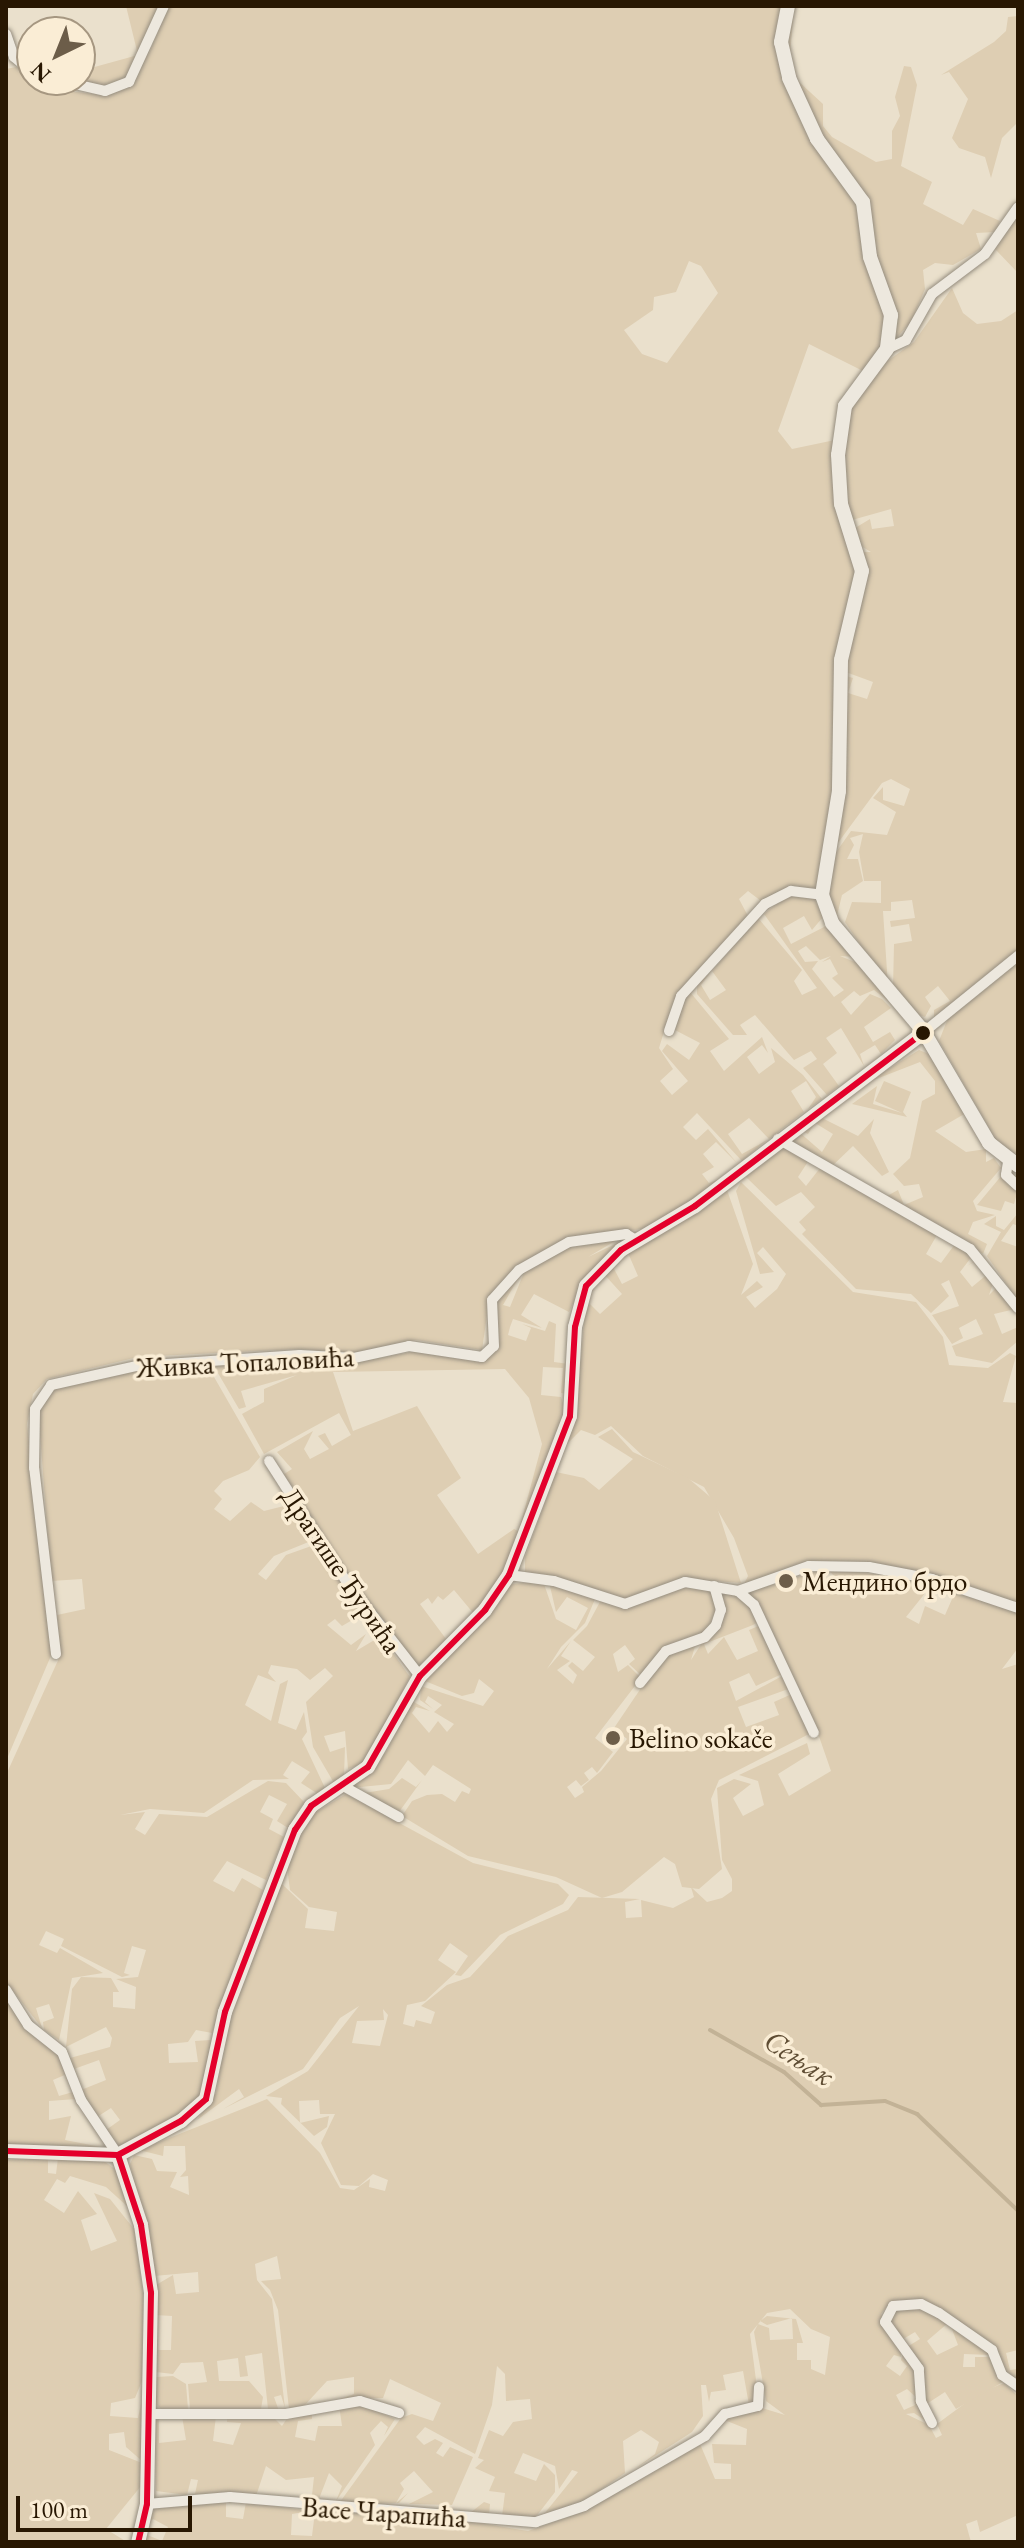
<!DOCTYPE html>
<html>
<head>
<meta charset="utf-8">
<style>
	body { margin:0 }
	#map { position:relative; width:1024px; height:2548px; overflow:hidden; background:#eae0cc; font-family:"EB Garamond",serif }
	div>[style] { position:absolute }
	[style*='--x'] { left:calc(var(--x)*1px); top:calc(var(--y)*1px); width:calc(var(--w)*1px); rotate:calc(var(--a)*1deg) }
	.green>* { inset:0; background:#deceb3 }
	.stream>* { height:4px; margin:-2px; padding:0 2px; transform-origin:2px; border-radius:2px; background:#c2b296 }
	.roads { filter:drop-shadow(0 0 2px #948c7e) drop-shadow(0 0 2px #948c7e) }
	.street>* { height:10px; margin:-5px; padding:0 5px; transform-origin:5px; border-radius:5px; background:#ede8de }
	.secondary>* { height:14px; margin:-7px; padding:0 7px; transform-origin:7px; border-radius:7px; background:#ede8de }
	.bus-1>* { height:6px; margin:-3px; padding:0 3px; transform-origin:3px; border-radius:3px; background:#e4002b }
	.dots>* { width:22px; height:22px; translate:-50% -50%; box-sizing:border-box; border:4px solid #faedd5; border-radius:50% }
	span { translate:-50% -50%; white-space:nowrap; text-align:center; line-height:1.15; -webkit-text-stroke:7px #faedd5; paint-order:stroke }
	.street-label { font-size:28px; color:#281702 }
	.poi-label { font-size:28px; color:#281702 }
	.left { translate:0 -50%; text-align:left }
	.water-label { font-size:30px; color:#5f4d34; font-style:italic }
	.frame { position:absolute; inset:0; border:8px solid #281702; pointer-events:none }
	.north { position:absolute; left:16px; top:16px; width:80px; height:80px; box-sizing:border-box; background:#faedd5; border:2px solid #a69781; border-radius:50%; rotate:223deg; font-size:22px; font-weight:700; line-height:32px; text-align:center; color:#281702 }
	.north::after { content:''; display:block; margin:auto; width:28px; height:36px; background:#6c5d49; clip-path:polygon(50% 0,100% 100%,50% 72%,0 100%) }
	.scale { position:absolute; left:16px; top:2496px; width:176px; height:36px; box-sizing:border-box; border:4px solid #281702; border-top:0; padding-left:10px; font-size:24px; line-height:28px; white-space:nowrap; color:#281702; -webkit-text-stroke:6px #faedd5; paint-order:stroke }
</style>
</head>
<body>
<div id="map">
	<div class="green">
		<i style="clip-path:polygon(evenodd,126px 6px,162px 6px,148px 56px,168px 6px,794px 6px,790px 56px,797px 80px,823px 104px,823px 126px,832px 137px,876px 162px,892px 159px,892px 131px,900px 116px,895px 97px,904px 66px,911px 67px,917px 85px,901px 166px,932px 182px,923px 204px,963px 225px,973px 209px,1000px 221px,996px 232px,976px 233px,981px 249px,953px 265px,935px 263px,923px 270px,925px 289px,911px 322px,865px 372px,809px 344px,778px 431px,792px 449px,835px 440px,858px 564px,842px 639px,836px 784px,817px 887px,761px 901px,748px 891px,739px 899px,748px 916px,671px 1009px,659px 1048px,673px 1069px,660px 1081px,672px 1095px,688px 1081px,662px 1051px,667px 1044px,689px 1060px,700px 1043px,673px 1029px,676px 1010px,690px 992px,729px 1039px,710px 1051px,724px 1071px,762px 1037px,768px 1053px,762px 1045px,747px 1057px,759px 1074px,775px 1062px,771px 1048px,803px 1075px,822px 1099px,808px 1109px,816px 1097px,806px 1081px,791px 1091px,804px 1112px,769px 1139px,749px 1118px,728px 1134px,742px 1154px,767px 1140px,742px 1161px,697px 1113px,683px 1127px,696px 1140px,708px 1129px,737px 1163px,716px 1142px,703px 1154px,714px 1167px,702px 1174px,709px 1183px,720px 1179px,691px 1202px,646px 1228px,557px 1244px,489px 1301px,482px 1350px,416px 1340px,359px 1353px,298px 1349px,138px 1357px,47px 1379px,33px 1394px,27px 1424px,53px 1651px,6px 1761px,6px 69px,16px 67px,59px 90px,94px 94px,97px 86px,79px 80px,80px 71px,138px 55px,126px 6px,689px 261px,701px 266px,718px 293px,667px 363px,642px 354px,624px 330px,653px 310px,654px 297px,676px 292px,689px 261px)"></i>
		<i style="clip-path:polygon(1018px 16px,1018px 122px,1002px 138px,991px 178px,985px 157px,959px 148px,952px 138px,968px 99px,949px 72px,941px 75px,994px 42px,1006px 31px,1008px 17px)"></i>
		<i style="clip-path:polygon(1018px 201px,1018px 273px,995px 249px)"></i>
		<i style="clip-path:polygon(952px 288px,963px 313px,977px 324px,1001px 321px,1018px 310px,1018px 953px,934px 1019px,934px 1010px,950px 1001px,938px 986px,925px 997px,931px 1006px,925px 1017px,913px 1013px,893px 988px,894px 944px,912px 941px,909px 924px,891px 927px,890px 921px,915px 918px,912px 900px,891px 902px,891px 911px,883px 911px,888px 986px,845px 922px,852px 902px,881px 903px,881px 881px,864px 881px,859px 852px,863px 834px,850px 838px,854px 845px,847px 859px,858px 859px,863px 881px,842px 895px,836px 920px,829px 910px,830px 861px,851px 831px,887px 835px,896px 812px,873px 798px,883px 787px,883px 800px,904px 806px,910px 789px,891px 779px,882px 783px,832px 851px,842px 675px,853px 678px,848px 693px,867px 699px,873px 682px,843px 671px,862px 552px,871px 552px,861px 546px,855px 528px,870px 519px,872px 529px,894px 526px,891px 509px,852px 520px,840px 491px,849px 407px,882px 365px,914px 342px)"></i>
		<i style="clip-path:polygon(evenodd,787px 895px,814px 898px,823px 917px,812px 930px,804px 916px,783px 928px,791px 944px,826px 926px,856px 957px,840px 956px,862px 965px,900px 1010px,874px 990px,860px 996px,854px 991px,841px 1002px,851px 1015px,870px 994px,882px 999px,891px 1008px,864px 1027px,873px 1042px,890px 1032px,895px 1040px,881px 1054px,875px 1045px,860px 1054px,864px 1066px,841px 1028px,826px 1038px,837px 1053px,823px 1064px,839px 1086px,827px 1095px,803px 1068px,817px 1059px,811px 1051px,794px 1060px,755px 1015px,740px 1025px,747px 1035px,733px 1035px,697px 994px,697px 985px,711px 972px,701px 985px,710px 1000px,726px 990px,712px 971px,758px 918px,802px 970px,794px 981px,802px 995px,817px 988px,764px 914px,787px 895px,806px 946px,820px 960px,831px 956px,822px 962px,830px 959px,838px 974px,832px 978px,844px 990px,834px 997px,812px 969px,818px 961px,805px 962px,798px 951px,806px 946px)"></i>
		<i style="clip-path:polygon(1018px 959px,1018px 1161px,1001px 1149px,939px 1041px,948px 1018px)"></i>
		<i style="clip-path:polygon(919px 1050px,929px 1054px,966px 1113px,935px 1131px,966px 1152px,986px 1149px,986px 1162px,994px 1158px,1001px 1168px,973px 1201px,977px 1211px,995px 1215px,973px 1222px,968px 1234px,987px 1244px,983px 1254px,887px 1196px,898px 1190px,904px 1205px,923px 1197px,919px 1184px,904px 1186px,893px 1174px,910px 1158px,922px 1101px,935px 1094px,935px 1081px,920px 1062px,866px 1083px)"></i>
		<i style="clip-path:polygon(884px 1081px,911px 1092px,903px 1112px,907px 1117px,852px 1104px,877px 1086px,873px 1104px,902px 1113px,875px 1101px)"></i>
		<i style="clip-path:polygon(818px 1116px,858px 1136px,874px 1119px,870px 1133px,889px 1172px,882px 1176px,853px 1146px,830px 1168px,787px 1139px,798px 1131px,822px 1152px,833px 1134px,815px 1123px,808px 1134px,800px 1130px)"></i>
		<i style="clip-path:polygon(783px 1146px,809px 1160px,798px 1177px,806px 1186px,820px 1168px,937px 1235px,926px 1254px,941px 1263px,955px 1244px,969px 1251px,973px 1255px,960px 1272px,972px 1287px,990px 1272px,979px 1259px,967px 1266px,979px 1258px,995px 1278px,989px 1295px,1000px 1284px,1015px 1309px,994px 1314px,1002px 1334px,1018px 1327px,1018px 1341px,992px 1363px,956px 1356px,952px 1346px,983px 1334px,976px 1319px,959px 1328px,963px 1338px,952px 1344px,932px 1315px,959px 1306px,949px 1280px,941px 1284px,949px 1296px,931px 1313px,911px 1294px,856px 1289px,802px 1234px,806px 1230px,799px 1222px,815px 1207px,801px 1192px,776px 1206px,746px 1177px)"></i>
		<i style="clip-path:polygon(1002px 1175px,1018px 1190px,1014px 1204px,1005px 1201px,1001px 1211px,977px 1205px)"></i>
		<i style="clip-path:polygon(741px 1182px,853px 1292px,916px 1302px,943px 1337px,949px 1365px,988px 1368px,1010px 1353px,1016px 1356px,1003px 1402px,1018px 1403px,1018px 1605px,948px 1580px,827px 1563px,743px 1586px,748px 1576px,734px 1538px,704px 1487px,643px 1456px,611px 1426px,595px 1435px,581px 1430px,565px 1446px,575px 1423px,586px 1300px,600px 1314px,622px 1294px,603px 1273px,612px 1265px,622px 1284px,638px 1276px,628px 1253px,727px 1190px,753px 1264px,741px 1295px,757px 1281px,763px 1287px,746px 1297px,755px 1308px,777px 1289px,786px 1274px,763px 1247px,757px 1253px,774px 1272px,760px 1274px,736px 1191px)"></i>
		<i style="clip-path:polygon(1018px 1213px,1018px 1226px,1013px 1224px,1001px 1241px,1018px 1247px,1016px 1298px,987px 1256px,1001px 1232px,984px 1224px,996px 1216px,996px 1226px,1004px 1230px)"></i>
		<i style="clip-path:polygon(622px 1237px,588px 1257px,624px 1240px,586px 1276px,569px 1312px,534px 1294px,521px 1315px,542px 1328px,513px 1319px,510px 1327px,508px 1335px,526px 1341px,531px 1328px,522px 1324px,545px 1331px,549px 1321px,556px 1324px,554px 1362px,569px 1364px,568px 1394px,561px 1393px,563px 1368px,543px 1367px,541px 1395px,561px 1397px,566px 1411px,524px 1528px,520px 1526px,542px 1444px,529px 1398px,505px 1369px,333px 1372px,353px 1431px,417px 1406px,461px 1478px,437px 1495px,478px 1554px,514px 1529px,522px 1533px,504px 1575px,474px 1614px,454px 1590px,443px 1600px,438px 1596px,432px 1604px,428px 1598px,420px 1604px,446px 1639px,418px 1667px,401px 1653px,281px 1476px,292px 1469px,277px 1452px,313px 1431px,304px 1449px,310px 1459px,329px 1449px,318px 1436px,325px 1433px,332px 1446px,351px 1435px,339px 1413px,264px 1454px,242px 1414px,264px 1402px,264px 1389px,297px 1375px,241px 1391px,246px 1407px,239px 1409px,212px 1363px,357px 1362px,417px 1351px,487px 1358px,497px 1348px,493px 1306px,519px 1277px,503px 1305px,510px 1307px,525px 1270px,565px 1246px)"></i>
		<i style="clip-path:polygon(206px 1363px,260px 1457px,249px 1470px,223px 1481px,214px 1491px,222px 1499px,214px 1509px,230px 1521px,251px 1502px,264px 1511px,292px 1504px,316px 1539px,274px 1556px,258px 1574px,266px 1580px,286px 1555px,317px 1544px,375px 1627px,361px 1615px,342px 1626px,335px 1619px,327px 1625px,351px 1645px,366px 1634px,356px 1651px,381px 1636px,410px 1677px,364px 1763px,348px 1769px,345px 1731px,324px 1736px,330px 1752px,345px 1747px,344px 1776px,334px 1783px,313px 1747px,306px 1702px,333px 1676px,325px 1668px,310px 1680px,297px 1669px,271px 1665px,268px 1673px,276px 1682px,258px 1675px,245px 1705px,271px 1721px,280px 1684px,288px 1680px,278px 1723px,296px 1730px,304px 1712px,307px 1732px,302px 1739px,325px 1788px,318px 1794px,301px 1783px,310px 1772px,292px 1761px,283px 1775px,289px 1779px,253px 1780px,204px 1813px,150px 1809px,120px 1815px,145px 1812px,135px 1829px,145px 1835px,159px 1814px,207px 1817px,268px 1781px,286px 1783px,304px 1802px,288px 1828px,277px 1821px,287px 1804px,269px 1795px,260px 1812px,273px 1819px,269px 1829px,284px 1837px,266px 1880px,227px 1861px,213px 1881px,234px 1892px,242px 1878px,263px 1890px,212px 2033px,196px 2030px,188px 2042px,168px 2044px,169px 2063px,198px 2062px,195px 2041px,211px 2040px,206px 2087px,191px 2108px,119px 2146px,106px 2130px,120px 2120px,111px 2108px,97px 2117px,81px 2090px,106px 2080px,99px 2060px,74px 2069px,70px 2058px,110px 2047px,112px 2038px,106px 2027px,66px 2047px,72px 1989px,81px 1977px,111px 1978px,119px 1992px,113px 1992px,113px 2007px,135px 2009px,136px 1987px,116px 1979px,138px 1977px,146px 1950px,132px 1946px,124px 1973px,130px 1975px,122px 1977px,61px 1946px,64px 1939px,46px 1931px,39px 1945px,57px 1953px,60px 1948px,103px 1973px,72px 1978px,59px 2040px,44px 2030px,43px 2022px,54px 2018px,49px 2004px,36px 2008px,42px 2028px,6px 1982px,6px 1775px,60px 1656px,57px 1615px,85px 1609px,82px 1579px,51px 1581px,38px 1406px,46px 1392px,94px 1375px)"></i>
		<i style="clip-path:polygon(612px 1429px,633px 1452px,688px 1478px,715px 1501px,741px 1583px,688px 1579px,629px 1600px,525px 1575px,525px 1557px,556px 1472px,584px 1478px,599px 1490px,633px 1459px,598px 1437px)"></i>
		<i style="clip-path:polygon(evenodd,826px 1568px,815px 1588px,829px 1592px,834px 1576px,827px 1568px,934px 1582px,906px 1617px,919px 1624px,925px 1606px,945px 1615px,956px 1590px,1018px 1610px,1018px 1648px,1002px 1669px,1018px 1664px,1018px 2350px,1006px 2353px,1010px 2370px,1018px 2369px,1018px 2384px,1005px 2374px,990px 2345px,931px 2306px,889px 2304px,881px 2314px,901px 2349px,901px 2357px,894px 2355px,886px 2366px,900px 2376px,907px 2366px,901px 2360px,903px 2351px,919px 2376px,919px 2400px,907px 2389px,896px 2395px,904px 2410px,915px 2405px,914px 2398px,929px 2423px,914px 2413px,906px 2414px,929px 2425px,936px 2438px,942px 2435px,937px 2424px,979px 2393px,1004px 2383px,1018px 2396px,1018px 2515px,980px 2532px,977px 2520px,966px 2524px,971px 2542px,143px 2542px,145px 2534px,162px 2541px,168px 2527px,153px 2519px,148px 2524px,155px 2507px,226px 2499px,226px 2517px,243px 2519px,246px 2502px,310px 2511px,292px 2514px,291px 2535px,312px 2536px,315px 2512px,397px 2509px,528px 2531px,584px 2511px,700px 2444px,715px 2479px,731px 2479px,731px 2464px,714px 2463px,712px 2444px,746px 2445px,747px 2429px,722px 2419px,762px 2408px,785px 2415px,766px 2401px,754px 2332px,758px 2324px,769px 2328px,770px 2340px,793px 2339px,792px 2318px,767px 2325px,760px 2321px,767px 2316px,796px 2319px,803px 2343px,797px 2343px,797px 2360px,811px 2360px,811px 2369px,825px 2375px,830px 2337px,811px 2329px,790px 2309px,767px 2313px,750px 2334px,759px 2403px,749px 2405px,743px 2371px,723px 2375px,726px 2390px,711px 2392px,709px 2402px,706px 2385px,701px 2385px,703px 2416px,692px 2432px,636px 2468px,655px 2454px,659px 2442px,641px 2430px,623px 2441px,625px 2473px,583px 2502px,540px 2519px,578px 2472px,572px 2470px,559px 2489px,555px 2466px,523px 2453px,514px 2473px,536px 2481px,544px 2464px,555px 2475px,555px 2492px,535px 2518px,507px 2520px,470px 2513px,484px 2502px,490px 2504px,489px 2515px,502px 2516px,505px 2493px,489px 2491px,495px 2477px,475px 2468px,484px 2460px,478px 2458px,489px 2430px,503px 2436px,513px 2422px,532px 2419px,530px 2399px,506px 2401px,505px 2374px,497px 2366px,492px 2405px,475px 2454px,425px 2427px,416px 2437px,424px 2445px,435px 2439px,443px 2443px,436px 2453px,443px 2457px,450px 2447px,473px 2457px,452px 2505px,409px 2504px,433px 2492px,414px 2471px,400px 2483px,404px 2489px,396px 2503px,408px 2493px,399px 2503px,337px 2506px,401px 2418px,412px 2414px,433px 2421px,441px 2403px,390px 2379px,383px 2398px,340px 2399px,354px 2394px,354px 2377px,327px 2381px,304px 2406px,289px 2409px,278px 2310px,270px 2290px,261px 2281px,281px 2279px,277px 2256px,255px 2264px,257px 2280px,272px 2299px,285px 2408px,281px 2395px,274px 2397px,279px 2411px,268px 2409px,262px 2353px,245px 2356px,248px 2376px,240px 2377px,238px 2358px,217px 2361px,219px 2381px,249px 2381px,263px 2397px,261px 2409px,190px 2409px,188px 2384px,207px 2382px,203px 2362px,181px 2363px,173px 2374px,156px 2372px,156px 2350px,171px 2350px,172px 2316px,156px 2315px,156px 2285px,173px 2275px,176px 2294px,199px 2292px,198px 2272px,154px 2276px,130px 2164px,134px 2155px,152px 2159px,157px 2171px,177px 2172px,170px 2187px,189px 2195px,188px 2176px,180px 2177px,186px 2170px,185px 2146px,164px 2146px,163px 2156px,139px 2150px,267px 2099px,320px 2153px,340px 2188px,354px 2190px,370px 2179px,369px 2187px,385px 2191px,388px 2180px,373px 2174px,359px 2186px,341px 2185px,321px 2143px,335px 2114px,320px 2114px,319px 2100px,299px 2101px,300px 2123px,329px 2116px,327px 2127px,314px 2136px,281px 2104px,282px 2098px,266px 2096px,308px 2071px,359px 2006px,340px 2018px,303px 2069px,223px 2109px,244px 2097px,239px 2089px,197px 2120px,216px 2093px,229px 2018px,280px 1877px,282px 1884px,308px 1909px,305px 1928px,334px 1931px,337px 1912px,309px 1907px,290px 1890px,286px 1860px,308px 1817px,346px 1794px,473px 1863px,558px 1884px,569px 1895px,563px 1904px,500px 1935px,461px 1976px,455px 1975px,468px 1956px,450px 1943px,438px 1960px,456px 1972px,425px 2001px,407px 2005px,403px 2024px,414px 2027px,416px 2020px,431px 2024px,435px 2012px,421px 2006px,447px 1985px,470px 1977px,508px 1936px,568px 1910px,578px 1897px,640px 1899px,625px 1902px,626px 1918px,642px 1917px,641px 1900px,673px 1908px,694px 1897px,691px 1887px,707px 1902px,722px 1898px,732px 1891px,732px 1879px,722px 1860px,717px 1788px,734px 1779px,751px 1784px,733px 1798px,743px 1816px,764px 1805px,758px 1781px,739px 1775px,807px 1743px,810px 1754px,778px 1774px,789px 1796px,831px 1771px,814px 1722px,746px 1593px,826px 1568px,383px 2009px,388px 2015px,380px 2046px,352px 2043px,357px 2021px,384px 2020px,383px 2009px)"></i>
		<i style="clip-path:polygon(543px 1581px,556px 1619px,576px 1630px,588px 1608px,567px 1597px,556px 1612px,549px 1582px,595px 1599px,585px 1623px,561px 1647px,547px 1669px,571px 1641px,561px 1656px,570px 1661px,557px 1670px,573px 1684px,577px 1675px,568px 1666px,572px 1662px,583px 1671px,595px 1657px,573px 1640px,587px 1626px,601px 1600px,631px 1606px,692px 1584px,711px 1589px,718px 1605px,705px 1635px,666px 1648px,642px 1676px,629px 1664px,635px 1659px,625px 1645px,613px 1654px,618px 1672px,628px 1665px,641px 1678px,595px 1738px,613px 1752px,597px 1773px,592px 1767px,584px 1773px,589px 1780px,581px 1786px,576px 1780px,567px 1787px,575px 1798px,584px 1792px,582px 1787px,601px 1771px,627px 1739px,614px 1728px,660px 1660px,672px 1649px,696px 1643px,691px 1660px,702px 1643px,718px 1628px,723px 1612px,719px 1591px,740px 1596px,755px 1612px,759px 1621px,753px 1625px,704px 1644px,708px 1654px,724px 1637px,737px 1660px,758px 1651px,749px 1630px,761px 1625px,784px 1673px,756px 1686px,749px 1673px,729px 1682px,736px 1701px,784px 1675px,791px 1688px,738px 1707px,746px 1727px,779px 1715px,774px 1702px,794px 1693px,809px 1734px,719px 1780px,711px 1799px,722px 1869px,699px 1889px,682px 1887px,675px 1864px,664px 1857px,622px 1892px,602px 1898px,556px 1877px,468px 1856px,402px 1816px,412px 1801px,427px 1795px,442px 1794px,455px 1802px,462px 1791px,469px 1794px,471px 1789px,433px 1765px,425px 1776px,408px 1760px,391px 1784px,350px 1788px,386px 1752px,412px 1701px,430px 1711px,416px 1707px,412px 1713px,429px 1733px,438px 1721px,447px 1732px,454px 1724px,434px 1712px,442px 1705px,428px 1696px,425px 1702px,433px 1709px,420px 1700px,421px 1686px,483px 1706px,494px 1691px,479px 1679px,474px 1693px,462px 1696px,425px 1681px,512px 1584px)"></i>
		<i style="clip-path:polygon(402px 1778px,416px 1787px,422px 1780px,399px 1812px,358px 1794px,389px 1789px)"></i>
		<i style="clip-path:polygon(6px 1996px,57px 2050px,67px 2074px,53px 2080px,59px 2096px,73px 2092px,76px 2099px,49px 2101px,49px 2120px,71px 2116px,65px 2140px,101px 2147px,6px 2145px)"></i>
		<i style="clip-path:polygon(58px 2158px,104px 2161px,116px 2170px,128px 2207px,106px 2187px,70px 2176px,65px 2183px,57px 2179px,44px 2200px,64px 2213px,78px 2191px,97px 2214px,81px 2220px,91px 2251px,117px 2241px,94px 2193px,110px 2199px,134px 2229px,143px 2293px,142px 2381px,135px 2398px,111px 2403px,110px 2416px,138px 2418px,142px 2399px,142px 2461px,126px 2447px,124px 2432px,109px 2434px,109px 2450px,142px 2463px,141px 2486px,106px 2529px,127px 2542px,6px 2540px,6px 2160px,48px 2159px,48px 2173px,56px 2174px)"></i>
		<i style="clip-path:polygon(913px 2305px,948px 2323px,927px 2341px,937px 2355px,958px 2345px,950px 2324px,991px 2355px,964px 2354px,963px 2367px,975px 2367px,975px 2357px,992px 2357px,1003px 2382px,956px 2409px,945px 2392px,925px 2405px,907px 2347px,920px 2339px,915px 2332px,900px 2341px,889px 2314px)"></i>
		<i style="clip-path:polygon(173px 2376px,186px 2384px,188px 2409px,161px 2409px,155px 2403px,156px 2377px)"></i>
		<i style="clip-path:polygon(359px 2404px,395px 2419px,384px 2436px,388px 2427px,381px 2421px,370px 2433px,375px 2445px,336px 2501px,342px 2486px,329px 2473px,317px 2504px,311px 2504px,314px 2477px,286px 2480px,266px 2466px,256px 2496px,195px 2494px,198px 2480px,191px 2479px,187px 2495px,156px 2491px,155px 2422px,159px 2418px,159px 2443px,186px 2440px,182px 2416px,216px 2416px,213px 2441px,233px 2445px,241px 2423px,227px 2422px,227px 2416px,275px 2419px,282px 2426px,288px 2417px,312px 2413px,312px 2419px,298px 2421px,295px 2437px,315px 2441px,318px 2426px,342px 2426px,339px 2405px)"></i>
	</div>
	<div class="stream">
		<i style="--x:710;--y:2030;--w:85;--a:29.6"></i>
		<i style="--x:784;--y:2072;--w:50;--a:41.7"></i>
		<i style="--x:821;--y:2105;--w:64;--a:-3.6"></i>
		<i style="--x:885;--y:2101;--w:35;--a:22"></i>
		<i style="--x:917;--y:2114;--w:140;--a:43.8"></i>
	</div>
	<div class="roads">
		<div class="street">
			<i style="--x:6;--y:34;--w:24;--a:71"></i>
			<i style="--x:14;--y:57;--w:23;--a:40"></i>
			<i style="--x:57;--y:80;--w:49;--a:12.9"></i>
			<i style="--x:105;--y:91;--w:26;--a:-21"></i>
			<i style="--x:129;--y:82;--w:84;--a:-65.3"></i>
			<i style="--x:887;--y:349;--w:21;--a:-25"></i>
			<i style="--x:906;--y:340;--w:53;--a:-60.5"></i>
			<i style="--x:932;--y:294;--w:66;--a:-37"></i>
			<i style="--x:985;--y:254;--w:57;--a:-54.9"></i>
			<i style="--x:669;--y:1031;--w:37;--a:-71"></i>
			<i style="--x:681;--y:996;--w:125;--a:-47.6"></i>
			<i style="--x:765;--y:904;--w:29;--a:-27"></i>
			<i style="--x:791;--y:891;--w:31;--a:7"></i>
			<i style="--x:924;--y:1032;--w:121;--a:-39"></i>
			<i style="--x:778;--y:1139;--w:221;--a:29.8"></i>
			<i style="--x:970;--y:1249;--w:76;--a:50.9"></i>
			<i style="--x:1008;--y:1162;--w:13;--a:99"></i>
			<i style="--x:1006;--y:1175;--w:16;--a:43"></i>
			<i style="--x:269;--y:1461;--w:143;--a:57.3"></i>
			<i style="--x:346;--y:1581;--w:120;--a:52.1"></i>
			<i style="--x:509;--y:1575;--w:45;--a:7.6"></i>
			<i style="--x:554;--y:1581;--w:75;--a:17.9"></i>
			<i style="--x:625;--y:1604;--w:64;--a:-20.1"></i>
			<i style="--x:685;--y:1582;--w:54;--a:9.6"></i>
			<i style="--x:738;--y:1591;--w:75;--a:-19.4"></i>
			<i style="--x:809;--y:1566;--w:60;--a:1"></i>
			<i style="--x:869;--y:1567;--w:64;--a:10.8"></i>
			<i style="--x:932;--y:1579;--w:91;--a:18.6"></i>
			<i style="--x:738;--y:1591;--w:21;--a:41"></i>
			<i style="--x:754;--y:1605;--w:141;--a:64.9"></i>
			<i style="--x:56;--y:1654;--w:187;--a:-96.7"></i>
			<i style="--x:34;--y:1468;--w:59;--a:-89"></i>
			<i style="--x:35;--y:1409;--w:29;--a:-56"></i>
			<i style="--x:51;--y:1385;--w:88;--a:-12.5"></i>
			<i style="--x:137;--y:1366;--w:163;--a:-3.9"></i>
			<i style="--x:300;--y:1355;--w:54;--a:3.2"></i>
			<i style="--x:354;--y:1358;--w:56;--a:-12.3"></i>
			<i style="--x:409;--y:1346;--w:74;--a:8.6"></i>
			<i style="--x:482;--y:1357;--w:16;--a:-43"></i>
			<i style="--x:494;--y:1346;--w:46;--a:-92.5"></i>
			<i style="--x:492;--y:1300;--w:40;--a:-48"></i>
			<i style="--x:519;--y:1270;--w:57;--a:-29.2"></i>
			<i style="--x:569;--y:1242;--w:58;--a:-8"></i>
			<i style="--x:626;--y:1234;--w:12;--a:31"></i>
			<i style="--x:640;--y:1683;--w:41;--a:-50.9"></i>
			<i style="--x:666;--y:1651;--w:41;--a:-19.7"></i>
			<i style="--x:705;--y:1637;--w:16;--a:-47"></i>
			<i style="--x:716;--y:1625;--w:16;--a:-72"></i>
			<i style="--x:721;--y:1610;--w:25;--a:-106"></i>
			<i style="--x:343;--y:1786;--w:64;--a:29"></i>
			<i style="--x:6;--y:1990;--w:41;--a:57.8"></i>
			<i style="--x:28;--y:2025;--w:43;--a:38.5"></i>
			<i style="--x:62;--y:2052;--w:52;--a:68.4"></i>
			<i style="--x:81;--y:2100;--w:66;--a:56.1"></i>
			<i style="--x:149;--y:2414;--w:137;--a:0"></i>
			<i style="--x:286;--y:2414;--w:75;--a:-10"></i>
			<i style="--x:360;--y:2401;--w:41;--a:17.1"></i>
			<i style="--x:932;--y:2423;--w:25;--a:-117"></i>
			<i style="--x:921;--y:2401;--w:32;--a:-94"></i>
			<i style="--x:919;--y:2369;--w:58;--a:-125.9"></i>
			<i style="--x:885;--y:2322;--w:18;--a:-63"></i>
			<i style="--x:893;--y:2306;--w:28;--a:-4"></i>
			<i style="--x:921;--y:2304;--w:20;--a:27"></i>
			<i style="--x:939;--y:2313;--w:65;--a:34.9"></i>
			<i style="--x:992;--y:2350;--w:27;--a:68"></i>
			<i style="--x:1002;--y:2375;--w:19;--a:35"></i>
			<i style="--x:147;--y:2504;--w:83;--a:-4.8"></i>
			<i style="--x:230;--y:2497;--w:307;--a:4.7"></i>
			<i style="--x:536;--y:2522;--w:51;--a:-18.4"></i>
			<i style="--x:584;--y:2506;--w:140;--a:-30"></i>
			<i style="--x:705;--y:2436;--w:30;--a:-48"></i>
			<i style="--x:725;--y:2414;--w:34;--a:-14"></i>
			<i style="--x:758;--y:2406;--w:19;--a:-87"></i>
		</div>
		<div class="secondary">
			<i style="--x:788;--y:6;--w:37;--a:101"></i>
			<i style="--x:781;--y:42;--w:37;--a:77"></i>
			<i style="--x:789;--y:78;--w:67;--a:65.3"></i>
			<i style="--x:817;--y:139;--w:78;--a:53.9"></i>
			<i style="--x:863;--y:202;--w:55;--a:82.7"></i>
			<i style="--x:870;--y:257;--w:62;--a:70.1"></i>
			<i style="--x:891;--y:315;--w:34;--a:97"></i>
			<i style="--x:887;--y:349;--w:71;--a:126.4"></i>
			<i style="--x:845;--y:406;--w:49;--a:98.1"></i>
			<i style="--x:838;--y:455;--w:49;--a:86.5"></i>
			<i style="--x:841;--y:504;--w:70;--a:72.6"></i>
			<i style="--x:862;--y:571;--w:91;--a:103.3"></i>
			<i style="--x:841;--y:660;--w:131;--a:90.9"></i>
			<i style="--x:839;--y:791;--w:105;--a:99.3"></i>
			<i style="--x:822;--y:895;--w:30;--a:70"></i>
			<i style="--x:832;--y:923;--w:143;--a:49.8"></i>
			<i style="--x:924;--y:1032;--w:129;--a:59.6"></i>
			<i style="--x:989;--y:1143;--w:37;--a:38"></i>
			<i style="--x:6;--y:2151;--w:112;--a:2"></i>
			<i style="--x:118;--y:2155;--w:72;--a:-28.4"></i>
			<i style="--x:181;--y:2121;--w:33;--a:-41"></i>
			<i style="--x:206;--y:2099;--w:89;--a:-77.7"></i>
			<i style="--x:225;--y:2012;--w:195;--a:-69"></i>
			<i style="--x:295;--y:1830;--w:29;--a:-56"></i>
			<i style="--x:311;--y:1806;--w:69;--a:-34.4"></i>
			<i style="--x:368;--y:1767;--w:105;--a:-60.3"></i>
			<i style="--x:420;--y:1676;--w:93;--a:-45.4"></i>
			<i style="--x:485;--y:1610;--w:42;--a:-55.6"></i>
			<i style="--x:509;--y:1575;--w:170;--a:-69"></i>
			<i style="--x:570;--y:1416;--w:89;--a:-86.8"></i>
			<i style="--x:575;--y:1327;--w:42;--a:-75"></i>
			<i style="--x:586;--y:1286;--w:50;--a:-45.8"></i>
			<i style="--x:621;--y:1250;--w:86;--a:-30.7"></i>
			<i style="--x:695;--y:1206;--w:288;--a:-37.2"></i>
			<i style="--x:118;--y:2155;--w:74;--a:71.8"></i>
			<i style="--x:141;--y:2225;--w:69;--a:81.6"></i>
			<i style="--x:151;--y:2293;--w:211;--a:91.1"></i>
			<i style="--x:147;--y:2504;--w:39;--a:103"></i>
		</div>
	</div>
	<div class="bus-1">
		<i style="--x:6;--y:2151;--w:112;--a:2"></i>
		<i style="--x:118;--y:2155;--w:72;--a:-28.4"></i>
		<i style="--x:181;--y:2121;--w:33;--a:-41"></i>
		<i style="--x:206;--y:2099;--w:89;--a:-77.7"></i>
		<i style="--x:225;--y:2012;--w:195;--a:-69"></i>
		<i style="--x:295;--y:1830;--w:29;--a:-56"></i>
		<i style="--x:311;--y:1806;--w:69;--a:-34.4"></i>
		<i style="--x:368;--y:1767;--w:105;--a:-60.3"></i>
		<i style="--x:420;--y:1676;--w:93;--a:-45.4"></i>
		<i style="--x:485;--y:1610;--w:42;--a:-55.6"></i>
		<i style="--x:509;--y:1575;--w:170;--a:-69"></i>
		<i style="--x:570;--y:1416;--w:89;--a:-86.8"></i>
		<i style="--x:575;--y:1327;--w:42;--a:-75"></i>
		<i style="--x:586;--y:1286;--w:50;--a:-45.8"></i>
		<i style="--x:621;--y:1250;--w:86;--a:-30.7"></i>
		<i style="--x:695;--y:1206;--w:288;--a:-37.2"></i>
		<i style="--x:118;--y:2155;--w:74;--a:71.8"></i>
		<i style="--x:141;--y:2225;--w:69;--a:81.6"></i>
		<i style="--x:151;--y:2293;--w:211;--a:91.1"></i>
		<i style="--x:147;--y:2504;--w:39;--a:103"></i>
	</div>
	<div class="dots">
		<i style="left:923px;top:1033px;background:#281702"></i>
		<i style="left:786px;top:1581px;background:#6c5d49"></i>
		<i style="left:613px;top:1738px;background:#6c5d49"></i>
	</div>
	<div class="street-label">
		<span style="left:245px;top:1362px;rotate:-3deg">Живка Топаловића</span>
		<span style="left:342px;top:1570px;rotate:56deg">Драгише Ђурића</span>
		<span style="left:384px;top:2512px;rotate:4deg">Васе Чарапића</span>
	</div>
	<div class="poi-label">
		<span class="left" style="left:802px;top:1581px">Мендино брдо</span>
		<span class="left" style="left:629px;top:1738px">Belino sokače</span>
	</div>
	<div class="water-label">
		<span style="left:799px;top:2058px;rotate:33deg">Сењак</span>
	</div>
	<div class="frame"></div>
	<div class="north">N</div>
	<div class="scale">100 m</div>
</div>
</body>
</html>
